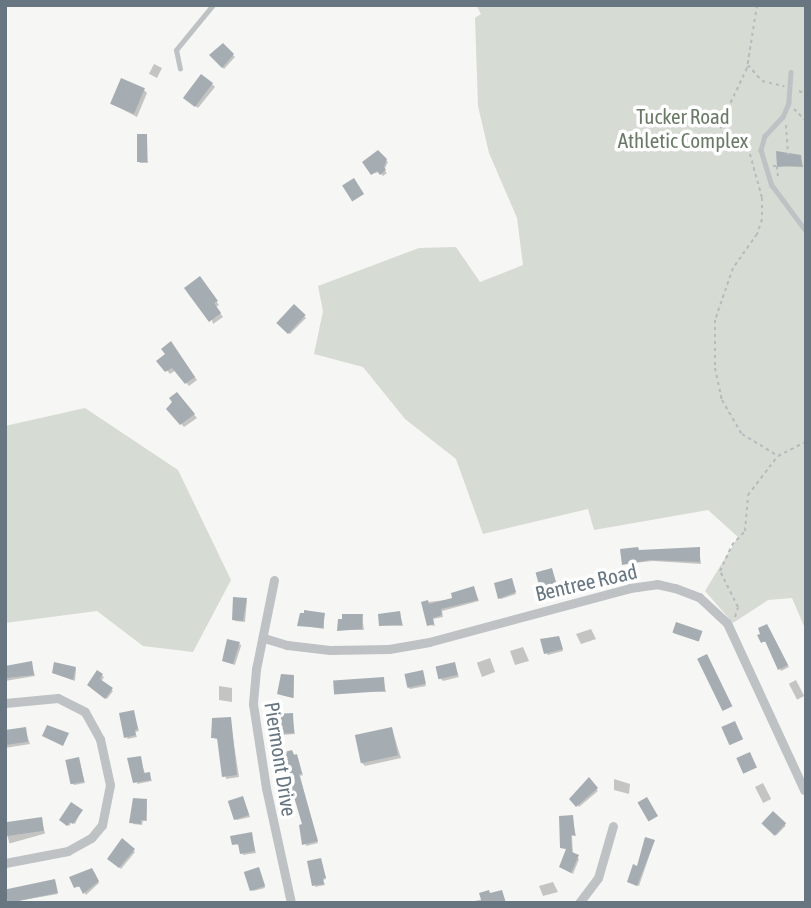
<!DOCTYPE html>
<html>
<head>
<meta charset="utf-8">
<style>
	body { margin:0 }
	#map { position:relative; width:811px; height:908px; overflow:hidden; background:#f6f6f4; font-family:"Asap Condensed",sans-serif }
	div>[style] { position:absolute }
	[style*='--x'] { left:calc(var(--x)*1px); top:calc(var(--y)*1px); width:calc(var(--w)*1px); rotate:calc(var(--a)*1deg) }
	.green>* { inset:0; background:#d6dbd3 }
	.shadow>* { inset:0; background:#0003; transform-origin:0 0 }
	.building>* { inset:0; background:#a6adb2; transform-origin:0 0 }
	.path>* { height:2px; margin-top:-1px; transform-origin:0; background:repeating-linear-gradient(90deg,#b8bbbd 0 3.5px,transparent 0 7px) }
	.lane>* { height:4.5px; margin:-2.25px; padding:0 2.25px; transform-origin:2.25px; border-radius:2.25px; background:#bec2c5 }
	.street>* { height:9px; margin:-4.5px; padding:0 4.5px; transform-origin:4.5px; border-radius:4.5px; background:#bec2c5 }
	span { translate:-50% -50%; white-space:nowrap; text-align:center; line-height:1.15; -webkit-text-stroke:7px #fff; paint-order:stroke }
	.park-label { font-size:21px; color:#6a7a66 }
	.street-label { font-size:21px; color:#687682 }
	.frame { position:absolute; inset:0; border:7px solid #687682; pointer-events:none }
</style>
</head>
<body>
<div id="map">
	<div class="green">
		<i style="clip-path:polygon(476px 5px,806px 5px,806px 631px,792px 598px,768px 600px,733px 623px,705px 591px,738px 537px,708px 510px,594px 530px,588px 509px,483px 534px,456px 459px,405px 419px,363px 367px,314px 354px,323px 311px,318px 286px,419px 248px,456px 247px,480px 282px,523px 265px,517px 218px,489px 153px,478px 106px,475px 18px,481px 14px)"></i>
		<i style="clip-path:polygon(85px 408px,178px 470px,231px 580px,193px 652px,143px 646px,97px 611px,5px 623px,5px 426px)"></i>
	</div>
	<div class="shadow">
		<i style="clip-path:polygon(223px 46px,235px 57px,224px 69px,211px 56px)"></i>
		<i style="left:154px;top:64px;width:9px;height:11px;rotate:27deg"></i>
		<i style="clip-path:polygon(212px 84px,215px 87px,198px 108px,189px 101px)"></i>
		<i style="clip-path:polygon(144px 90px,147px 93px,137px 117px,112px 104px)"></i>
		<i style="clip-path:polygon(147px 136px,148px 163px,140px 163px,139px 161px)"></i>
		<i style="clip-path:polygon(378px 153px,388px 162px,384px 170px,387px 173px,383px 176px,379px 172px,372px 174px)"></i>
		<i style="clip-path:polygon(800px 156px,803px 167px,779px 166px)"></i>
		<i style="clip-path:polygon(202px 281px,219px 305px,216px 307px,223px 317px,213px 324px)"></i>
		<i style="left:294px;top:306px;width:17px;height:23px;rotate:45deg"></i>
		<i style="clip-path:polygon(174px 347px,197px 380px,189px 386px,176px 370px,170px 374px,159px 361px)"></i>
		<i style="clip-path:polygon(177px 394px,197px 418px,184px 427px,168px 409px)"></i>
		<i style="clip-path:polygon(699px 549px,701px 564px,653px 561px,623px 564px)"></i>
		<i style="clip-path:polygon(552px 570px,557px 584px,544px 588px,542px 586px)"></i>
		<i style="clip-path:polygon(511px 580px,516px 594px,501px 599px,499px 598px)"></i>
		<i style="clip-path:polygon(474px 588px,479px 601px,442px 611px,443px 617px,433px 619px,435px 626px,429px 625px,428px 602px,454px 599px)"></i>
		<i style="clip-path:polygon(247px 600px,245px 622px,235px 621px,234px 619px)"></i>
		<i style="clip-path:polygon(400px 613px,403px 626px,381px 625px)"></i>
		<i style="clip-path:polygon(324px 615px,324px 629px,299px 625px)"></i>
		<i style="clip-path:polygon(362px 616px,364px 630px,339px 630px)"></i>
		<i style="left:677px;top:625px;width:25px;height:9px;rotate:18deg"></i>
		<i style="clip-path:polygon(769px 628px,789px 667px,781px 671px,768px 642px,763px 642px,760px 629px)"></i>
		<i style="clip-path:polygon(591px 629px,596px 639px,581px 644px,576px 634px)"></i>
		<i style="clip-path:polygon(559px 637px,563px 651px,548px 655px,546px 653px)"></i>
		<i style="left:229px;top:641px;width:13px;height:21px;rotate:18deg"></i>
		<i style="clip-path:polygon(523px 647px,529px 661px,515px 665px,510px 651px)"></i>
		<i style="left:490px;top:658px;width:15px;height:14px;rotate:70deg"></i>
		<i style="clip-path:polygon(31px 663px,35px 676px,5px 681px,5px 667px)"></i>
		<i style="clip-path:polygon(454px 664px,459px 677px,443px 681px,441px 679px)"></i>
		<i style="clip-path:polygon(76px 669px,75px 681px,53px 673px)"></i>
		<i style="clip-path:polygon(422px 672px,426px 686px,410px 689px,408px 687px)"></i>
		<i style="clip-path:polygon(97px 673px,104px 677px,101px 682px,113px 691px,107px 699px,89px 684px)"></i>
		<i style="clip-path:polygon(294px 677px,294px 698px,281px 695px,279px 693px)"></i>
		<i style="clip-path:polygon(383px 679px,386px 692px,335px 691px)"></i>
		<i style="left:796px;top:680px;width:18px;height:8px;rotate:63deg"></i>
		<i style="clip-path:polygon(219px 686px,232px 688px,232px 702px,219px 700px)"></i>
		<i style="clip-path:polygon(133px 711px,139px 731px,135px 732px,137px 737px,127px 739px)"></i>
		<i style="clip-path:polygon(292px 715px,295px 734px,282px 735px,280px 734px)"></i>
		<i style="clip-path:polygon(230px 718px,239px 777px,226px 779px,219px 740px,213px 738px)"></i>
		<i style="clip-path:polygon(25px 729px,30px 744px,5px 748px,5px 733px)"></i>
		<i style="clip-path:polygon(392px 729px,401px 758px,365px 766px,362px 763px)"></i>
		<i style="clip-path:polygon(292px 752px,298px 758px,303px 775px,300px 776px,318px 843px,306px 846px)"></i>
		<i style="clip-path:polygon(140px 757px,145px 774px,149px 774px,152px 781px,137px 784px)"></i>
		<i style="clip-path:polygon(79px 759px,85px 783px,74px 785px,72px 783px)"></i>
		<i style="clip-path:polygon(614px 779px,630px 784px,629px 794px,614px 790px)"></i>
		<i style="clip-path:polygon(589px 780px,598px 791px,579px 807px,572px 799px)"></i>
		<i style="left:763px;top:783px;width:18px;height:9px;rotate:63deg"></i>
		<i style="clip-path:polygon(243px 798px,250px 817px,237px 820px,235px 819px)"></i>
		<i style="clip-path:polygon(147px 801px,147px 821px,143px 821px,142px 825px,133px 824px)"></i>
		<i style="clip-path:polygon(81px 811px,75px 824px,72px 822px,69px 826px,62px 822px)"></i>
		<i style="left:773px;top:813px;width:18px;height:14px;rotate:45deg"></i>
		<i style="clip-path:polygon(572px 817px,576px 836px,572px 836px,573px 854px,579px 859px,573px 874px,563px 868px,568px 850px,562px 847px)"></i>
		<i style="left:41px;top:819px;width:15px;height:37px;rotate:74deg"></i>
		<i style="clip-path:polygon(251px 834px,256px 853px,243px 855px,240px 845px,233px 844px)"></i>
		<i style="clip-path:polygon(122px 841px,135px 852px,121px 869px,110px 859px)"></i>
		<i style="clip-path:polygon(654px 842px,639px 886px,630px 883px,638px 868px)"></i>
		<i style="clip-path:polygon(321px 860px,326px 879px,323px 880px,325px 885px,315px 887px)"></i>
		<i style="clip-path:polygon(259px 869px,265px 888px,253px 891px,251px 889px)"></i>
		<i style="clip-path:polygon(94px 872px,99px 883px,86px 895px,81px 887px,76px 887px)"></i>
		<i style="clip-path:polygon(54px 881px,58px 894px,5px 903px,5px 891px)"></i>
		<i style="clip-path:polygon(553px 882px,558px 892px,543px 896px,539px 886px)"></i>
		<i style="clip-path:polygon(491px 894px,506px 903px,467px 903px,483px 899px)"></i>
	</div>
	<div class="building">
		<i style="clip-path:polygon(223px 43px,234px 54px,222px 68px,209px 55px)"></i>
		<i style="left:201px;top:74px;width:15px;height:30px;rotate:37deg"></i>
		<i style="left:121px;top:78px;width:26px;height:28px;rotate:23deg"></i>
		<i style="left:137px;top:134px;width:10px;height:28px"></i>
		<i style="clip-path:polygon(378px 150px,387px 159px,384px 167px,386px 170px,380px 175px,377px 171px,371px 175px,362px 162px)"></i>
		<i style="clip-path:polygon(776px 151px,801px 155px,802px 165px,777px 167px)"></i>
		<i style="left:354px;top:178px;width:19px;height:14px;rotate:58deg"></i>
		<i style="clip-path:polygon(200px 276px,218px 301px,214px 303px,221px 313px,209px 322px,184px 288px)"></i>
		<i style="left:294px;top:304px;width:16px;height:26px;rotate:43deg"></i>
		<i style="clip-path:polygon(171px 341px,195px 377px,185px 384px,172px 368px,165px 372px,156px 361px,165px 354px,161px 349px)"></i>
		<i style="clip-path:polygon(177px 392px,195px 414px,180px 425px,166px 409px,172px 402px,169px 398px)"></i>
		<i style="clip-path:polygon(638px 547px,639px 550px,700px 547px,700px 562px,650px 560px,622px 565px,620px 549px)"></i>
		<i style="left:552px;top:568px;width:16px;height:17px;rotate:75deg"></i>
		<i style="clip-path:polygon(512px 578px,516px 592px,498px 599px,494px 583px)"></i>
		<i style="clip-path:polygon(474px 586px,478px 600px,441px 609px,442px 615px,433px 618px,434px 624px,427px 626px,421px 602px,428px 600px,429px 604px,452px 598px,451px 593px)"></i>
		<i style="clip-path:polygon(233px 597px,247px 598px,243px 621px,232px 620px)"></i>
		<i style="clip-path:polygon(304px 610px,325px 613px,323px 628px,297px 626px,300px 613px,304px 613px)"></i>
		<i style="clip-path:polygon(400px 611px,402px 625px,379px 626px,378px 614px)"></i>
		<i style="clip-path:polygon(342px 614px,363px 614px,362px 629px,337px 631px,338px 619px,342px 619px)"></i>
		<i style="left:676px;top:622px;width:28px;height:11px;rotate:19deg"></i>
		<i style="clip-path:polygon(767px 624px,788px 665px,778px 670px,765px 641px,761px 643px,757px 635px,760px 634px,758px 628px)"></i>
		<i style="clip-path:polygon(559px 636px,563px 649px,544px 654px,540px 639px)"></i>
		<i style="clip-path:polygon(227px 639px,240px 642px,233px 664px,222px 661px)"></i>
		<i style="left:707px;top:654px;width:58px;height:11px;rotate:64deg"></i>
		<i style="clip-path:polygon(32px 661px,34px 675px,6px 678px,5px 666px)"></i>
		<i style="clip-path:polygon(54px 662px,76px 667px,73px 680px,52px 673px)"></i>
		<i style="left:455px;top:662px;width:13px;height:20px;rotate:77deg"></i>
		<i style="clip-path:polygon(97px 670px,103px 674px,100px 679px,113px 688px,105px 699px,87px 685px)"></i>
		<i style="left:423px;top:670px;width:14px;height:19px;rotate:78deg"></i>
		<i style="clip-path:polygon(281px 674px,294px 675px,293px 698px,277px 694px)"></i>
		<i style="left:384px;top:677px;width:14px;height:51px;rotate:86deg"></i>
		<i style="clip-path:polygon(134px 710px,138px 729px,135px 730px,136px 735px,124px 738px,119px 713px)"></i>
		<i style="left:293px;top:713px;width:20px;height:16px;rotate:87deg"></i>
		<i style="clip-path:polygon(231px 717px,237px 775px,222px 777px,217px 738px,211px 738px,212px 718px)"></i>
		<i style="left:735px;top:721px;width:20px;height:15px;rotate:66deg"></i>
		<i style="clip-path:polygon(47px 725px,69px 733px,63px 746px,42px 736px)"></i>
		<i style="left:26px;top:727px;width:15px;height:21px;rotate:82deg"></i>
		<i style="left:392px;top:727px;width:29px;height:38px;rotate:78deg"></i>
		<i style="clip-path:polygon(292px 750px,294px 755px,297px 754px,302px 774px,299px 774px,318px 841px,302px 845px,299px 825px,302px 824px,281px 753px)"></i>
		<i style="left:750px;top:752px;width:17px;height:15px;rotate:66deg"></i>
		<i style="clip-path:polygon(141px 756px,144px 773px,150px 772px,151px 780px,133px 783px,127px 758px)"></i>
		<i style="left:79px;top:757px;width:25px;height:14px;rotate:78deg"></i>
		<i style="clip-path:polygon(589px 777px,598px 788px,576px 807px,569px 799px)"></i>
		<i style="left:243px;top:796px;width:20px;height:16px;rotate:72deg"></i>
		<i style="left:647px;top:797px;width:22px;height:11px;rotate:60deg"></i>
		<i style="clip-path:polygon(133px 798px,147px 799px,146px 820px,141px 820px,141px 824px,129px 823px)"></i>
		<i style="clip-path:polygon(71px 802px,83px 810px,73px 824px,70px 822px,67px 826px,59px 820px)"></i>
		<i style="left:773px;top:811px;width:18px;height:17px;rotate:43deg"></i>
		<i style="clip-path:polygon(573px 815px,575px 835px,571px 835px,572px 852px,579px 855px,571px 873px,559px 867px,566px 849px,560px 848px,559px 816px)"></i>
		<i style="left:42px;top:817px;width:14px;height:37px;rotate:82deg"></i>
		<i style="clip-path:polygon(252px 832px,255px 851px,240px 854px,238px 844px,232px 845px,230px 836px)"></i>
		<i style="clip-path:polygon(645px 837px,655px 840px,637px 886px,627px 882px,633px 864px,637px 866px)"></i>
		<i style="clip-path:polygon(122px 838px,135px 849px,119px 868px,107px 859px)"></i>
		<i style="clip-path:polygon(321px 858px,326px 878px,323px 878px,324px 884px,312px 886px,307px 861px)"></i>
		<i style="left:259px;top:867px;width:20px;height:16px;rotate:72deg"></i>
		<i style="clip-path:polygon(92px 868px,99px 881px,83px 894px,79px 886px,74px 888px,69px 877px)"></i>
		<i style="left:55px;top:879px;width:14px;height:51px;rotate:78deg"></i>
		<i style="clip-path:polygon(489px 890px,490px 893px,502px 890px,506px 903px,482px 903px,479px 893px)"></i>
	</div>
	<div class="path">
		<i style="--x:757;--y:5;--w:64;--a:99"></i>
		<i style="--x:747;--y:68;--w:63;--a:115.3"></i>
		<i style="--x:720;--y:125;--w:13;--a:67"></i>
		<i style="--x:725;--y:137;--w:25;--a:23"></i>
		<i style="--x:748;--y:147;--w:53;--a:74.6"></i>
		<i style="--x:762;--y:198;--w:21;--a:90"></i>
		<i style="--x:762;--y:219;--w:16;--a:108"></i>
		<i style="--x:757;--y:234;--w:42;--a:125.2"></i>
		<i style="--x:733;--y:268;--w:55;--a:109.1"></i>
		<i style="--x:715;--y:320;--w:48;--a:90"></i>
		<i style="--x:715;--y:368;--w:33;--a:78"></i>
		<i style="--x:722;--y:400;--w:39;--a:60"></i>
		<i style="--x:742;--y:434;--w:42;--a:31.4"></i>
		<i style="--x:778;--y:456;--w:31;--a:-27"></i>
		<i style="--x:748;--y:65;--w:21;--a:49"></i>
		<i style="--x:762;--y:81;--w:23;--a:13"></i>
		<i style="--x:799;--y:91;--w:8;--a:23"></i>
		<i style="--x:794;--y:109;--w:17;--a:45"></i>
		<i style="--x:786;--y:125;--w:30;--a:86"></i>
		<i style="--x:773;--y:166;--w:4;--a:0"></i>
		<i style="--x:777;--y:166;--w:11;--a:85"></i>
		<i style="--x:735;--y:617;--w:10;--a:-73"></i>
		<i style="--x:738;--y:607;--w:40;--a:-116.6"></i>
		<i style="--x:720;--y:571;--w:29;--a:-65"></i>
		<i style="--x:732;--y:545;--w:19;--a:-47"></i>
		<i style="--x:745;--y:531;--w:36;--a:-85"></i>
		<i style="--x:748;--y:495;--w:48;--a:-52.7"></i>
	</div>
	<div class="lane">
		<i style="--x:180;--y:69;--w:19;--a:-102"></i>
		<i style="--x:176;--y:50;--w:58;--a:-50.6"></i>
		<i style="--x:791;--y:72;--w:31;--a:94"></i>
		<i style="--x:789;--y:103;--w:15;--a:113"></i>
		<i style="--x:783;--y:117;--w:26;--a:133"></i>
		<i style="--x:765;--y:136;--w:15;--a:106"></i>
		<i style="--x:761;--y:150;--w:37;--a:73"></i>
		<i style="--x:772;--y:185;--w:57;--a:53.5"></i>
	</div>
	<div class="street">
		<i style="--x:274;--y:580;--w:91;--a:101.4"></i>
		<i style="--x:256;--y:669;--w:35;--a:95"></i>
		<i style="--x:253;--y:704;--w:85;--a:81.2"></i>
		<i style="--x:266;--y:788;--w:118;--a:77.7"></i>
		<i style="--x:264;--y:638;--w:24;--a:17"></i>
		<i style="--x:287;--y:645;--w:43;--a:6.6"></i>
		<i style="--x:330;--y:650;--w:59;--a:-1"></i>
		<i style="--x:389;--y:649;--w:41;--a:-9.9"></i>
		<i style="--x:429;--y:642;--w:208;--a:-15"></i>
		<i style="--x:630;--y:588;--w:27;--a:-8"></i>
		<i style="--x:657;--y:584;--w:18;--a:13"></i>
		<i style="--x:675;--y:588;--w:26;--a:21"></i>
		<i style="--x:699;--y:597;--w:38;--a:43"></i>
		<i style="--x:727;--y:623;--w:184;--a:65.2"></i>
		<i style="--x:5;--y:703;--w:53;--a:-5.4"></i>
		<i style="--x:58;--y:698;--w:30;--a:27"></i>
		<i style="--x:85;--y:712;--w:31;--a:61"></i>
		<i style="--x:100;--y:739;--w:47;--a:77.7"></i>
		<i style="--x:110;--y:785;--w:41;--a:101.3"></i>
		<i style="--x:102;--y:825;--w:17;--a:130"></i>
		<i style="--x:91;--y:838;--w:26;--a:151"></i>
		<i style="--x:68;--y:851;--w:64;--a:169.2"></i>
		<i style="--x:579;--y:903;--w:31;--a:-53"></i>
		<i style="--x:598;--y:878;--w:54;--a:-73.9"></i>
	</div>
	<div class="park-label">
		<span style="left:683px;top:128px">Tucker Road<br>Athletic Complex</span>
	</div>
	<div class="street-label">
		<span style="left:586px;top:582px;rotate:-13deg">Bentree Road</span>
		<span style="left:281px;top:759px;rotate:81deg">Piermont Drive</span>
	</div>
	<div class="frame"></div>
</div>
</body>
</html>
